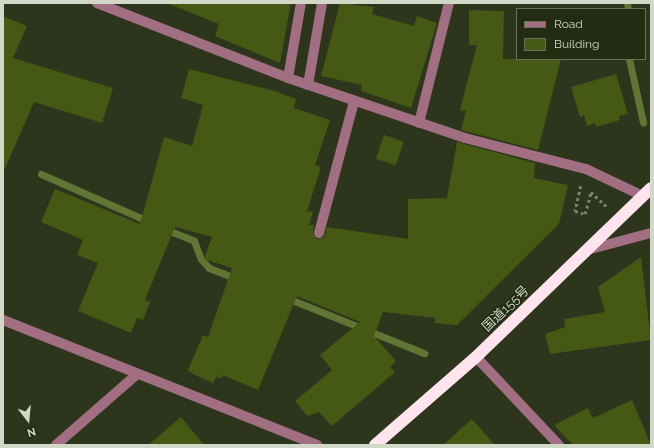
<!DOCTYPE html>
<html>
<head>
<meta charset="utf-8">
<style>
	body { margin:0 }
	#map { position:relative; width:654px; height:448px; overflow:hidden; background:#2d351c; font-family:Raleway,"Noto Sans JP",sans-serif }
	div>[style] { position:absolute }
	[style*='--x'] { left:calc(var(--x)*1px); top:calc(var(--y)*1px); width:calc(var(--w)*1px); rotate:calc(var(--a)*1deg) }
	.stream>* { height:7px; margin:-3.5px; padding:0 3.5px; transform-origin:3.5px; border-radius:3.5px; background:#617534 }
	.building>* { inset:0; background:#455814; transform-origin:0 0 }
	.path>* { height:2.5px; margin-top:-1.25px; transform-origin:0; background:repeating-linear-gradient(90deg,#7b826d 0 3px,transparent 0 6px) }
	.minor>* { height:10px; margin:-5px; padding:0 5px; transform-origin:5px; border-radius:5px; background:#a16e82 }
	.highway>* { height:12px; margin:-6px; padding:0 6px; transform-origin:6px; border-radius:6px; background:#fee4ed }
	span { translate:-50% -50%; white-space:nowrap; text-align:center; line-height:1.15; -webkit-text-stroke:3px #232b12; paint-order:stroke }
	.street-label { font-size:13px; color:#d2d8c8 }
	.frame { position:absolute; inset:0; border:4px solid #d2d8c8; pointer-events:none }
	.legend { position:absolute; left:516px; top:8px; width:130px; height:52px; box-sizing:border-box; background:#232b12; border:1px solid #69705b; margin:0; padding:5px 7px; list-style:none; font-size:12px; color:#d2d8c8 }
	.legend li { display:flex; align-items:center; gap:8px; height:20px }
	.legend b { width:20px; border:1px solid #69705b }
	.north { position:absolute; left:8px; top:400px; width:40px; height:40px; -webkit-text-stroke:3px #232b12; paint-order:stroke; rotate:164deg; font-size:11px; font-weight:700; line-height:16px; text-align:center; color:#d2d8c8 }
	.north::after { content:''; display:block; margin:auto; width:14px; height:18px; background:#d2d8c8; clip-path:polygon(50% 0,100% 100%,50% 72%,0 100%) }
</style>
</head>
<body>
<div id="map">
	<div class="stream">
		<i style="--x:627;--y:3;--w:6;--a:81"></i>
		<i style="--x:629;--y:59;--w:65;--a:77.5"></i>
		<i style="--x:41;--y:174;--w:119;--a:23.8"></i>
		<i style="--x:165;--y:229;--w:31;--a:22"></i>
		<i style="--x:194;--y:241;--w:19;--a:69"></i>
		<i style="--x:201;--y:259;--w:12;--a:48"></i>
		<i style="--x:209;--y:268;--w:31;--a:21"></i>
		<i style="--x:287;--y:298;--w:148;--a:21.9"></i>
	</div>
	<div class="building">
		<i style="clip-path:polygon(291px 3px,280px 63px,215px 36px,219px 24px,169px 4px)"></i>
		<i style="clip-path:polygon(340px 3px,374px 7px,372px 14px,414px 26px,417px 16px,437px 23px,411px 108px,361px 91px,362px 85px,321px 76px)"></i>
		<i style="clip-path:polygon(469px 10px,504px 11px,503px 59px,561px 59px,538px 150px,461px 130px,466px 111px,460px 110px,477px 45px,469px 45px)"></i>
		<i style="clip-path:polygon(3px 16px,27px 26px,13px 58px,113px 88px,102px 123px,34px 102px,3px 173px)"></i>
		<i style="clip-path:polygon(189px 69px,275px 91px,296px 99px,294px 108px,330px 120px,315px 165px,321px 167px,307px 211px,313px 212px,309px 225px,314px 225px,313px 234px,317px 239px,324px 237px,327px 227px,408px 239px,408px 199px,447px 198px,457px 142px,535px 163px,534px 178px,568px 185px,559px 224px,457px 325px,435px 323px,435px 318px,383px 312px,374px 336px,396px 361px,390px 367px,395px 372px,332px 426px,319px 412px,307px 416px,295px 401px,332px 370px,320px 355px,360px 322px,297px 296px,258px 390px,223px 375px,222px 378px,216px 377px,213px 383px,193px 374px,188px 370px,203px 335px,208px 337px,232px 268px,204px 259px,212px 237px,175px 227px,145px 300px,150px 302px,143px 320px,137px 318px,131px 333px,78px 311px,98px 263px,77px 255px,83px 240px,41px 222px,55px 189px,140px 224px,164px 137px,192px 146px,203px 105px,181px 98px)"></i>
		<i style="clip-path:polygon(616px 74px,628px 114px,619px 116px,620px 120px,596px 127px,595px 123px,587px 126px,584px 115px,580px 117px,571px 87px)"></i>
		<i style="left:384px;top:135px;width:21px;height:25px;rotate:19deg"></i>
		<i style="clip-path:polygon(641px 257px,651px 340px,550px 354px,545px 334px,565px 327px,564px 319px,605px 312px,598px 287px)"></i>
		<i style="clip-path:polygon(632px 400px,651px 445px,573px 445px,554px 425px,588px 408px,593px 418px)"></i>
		<i style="clip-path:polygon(181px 417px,204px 445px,148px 445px)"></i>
		<i style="clip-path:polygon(472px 419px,495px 445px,443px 445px)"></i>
	</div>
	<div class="path">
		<i style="--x:581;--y:186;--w:26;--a:103"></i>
		<i style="--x:575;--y:211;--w:10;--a:17"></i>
		<i style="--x:585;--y:214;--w:23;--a:-75"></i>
		<i style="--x:591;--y:192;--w:21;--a:43"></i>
	</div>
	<div class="minor">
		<i style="--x:97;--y:3;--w:205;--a:21.4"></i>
		<i style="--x:288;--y:78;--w:187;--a:18.7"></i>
		<i style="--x:465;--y:138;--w:125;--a:14.4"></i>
		<i style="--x:586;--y:169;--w:63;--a:25.3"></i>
		<i style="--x:288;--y:78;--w:76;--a:-80.2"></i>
		<i style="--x:308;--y:85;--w:83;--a:-80.3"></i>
		<i style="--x:419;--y:123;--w:124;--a:-76"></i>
		<i style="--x:319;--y:233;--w:137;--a:-75.1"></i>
		<i style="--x:587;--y:250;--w:66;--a:-14.9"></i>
		<i style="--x:3;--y:320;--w:338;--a:21.7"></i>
		<i style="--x:476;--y:357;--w:121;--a:46.7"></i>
		<i style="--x:56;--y:445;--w:106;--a:-41.2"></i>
	</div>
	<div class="highway">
		<i style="--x:375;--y:445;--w:134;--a:-41.1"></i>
		<i style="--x:476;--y:357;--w:243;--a:-44"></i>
	</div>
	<div class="street-label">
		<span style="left:506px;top:309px;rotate:-44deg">国道155号</span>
	</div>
	<div class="frame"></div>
	<ul class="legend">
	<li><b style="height:5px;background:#a16e82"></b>Road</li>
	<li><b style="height:11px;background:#455814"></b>Building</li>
	</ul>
	<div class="north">N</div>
</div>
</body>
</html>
